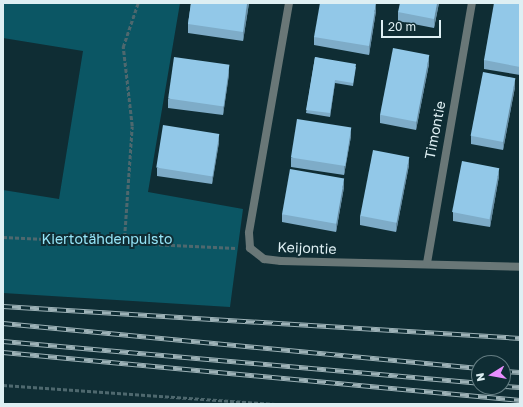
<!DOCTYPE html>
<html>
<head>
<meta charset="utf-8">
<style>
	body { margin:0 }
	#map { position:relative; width:523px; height:407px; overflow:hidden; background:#0f2d34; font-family:"Golos Text",sans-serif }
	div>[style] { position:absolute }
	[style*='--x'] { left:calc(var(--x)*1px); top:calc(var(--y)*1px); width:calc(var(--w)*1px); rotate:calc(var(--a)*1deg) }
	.green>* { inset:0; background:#0b5664 }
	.path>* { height:2.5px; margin-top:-1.25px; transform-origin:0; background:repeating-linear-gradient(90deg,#4e686e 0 4px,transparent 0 6px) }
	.minor>* { height:8px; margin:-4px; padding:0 4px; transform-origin:4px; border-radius:4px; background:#697777 }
	.rail>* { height:4.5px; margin-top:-2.25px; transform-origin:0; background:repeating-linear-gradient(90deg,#0f2d34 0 9px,#9db2b7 0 18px); box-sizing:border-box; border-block:1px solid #9db2b7 }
	.wall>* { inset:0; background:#7eacc8 }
	.shaded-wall>* { inset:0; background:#668ca2 }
	.building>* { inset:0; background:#92c8e8; transform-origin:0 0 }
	span { translate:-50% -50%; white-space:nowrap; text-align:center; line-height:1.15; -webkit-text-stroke:4px #0f2d34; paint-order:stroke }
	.street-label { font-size:14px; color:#deeff3 }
	.park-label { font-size:14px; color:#96e5f8 }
	.frame { position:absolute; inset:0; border:4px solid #deeff3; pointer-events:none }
	.north { position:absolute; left:471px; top:355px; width:40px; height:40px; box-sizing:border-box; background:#0f2d34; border:1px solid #627b80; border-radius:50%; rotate:259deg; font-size:11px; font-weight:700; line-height:16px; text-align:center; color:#deeff3 }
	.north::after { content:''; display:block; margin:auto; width:14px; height:18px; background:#e88eff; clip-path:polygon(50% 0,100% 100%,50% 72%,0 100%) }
	.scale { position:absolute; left:381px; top:20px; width:60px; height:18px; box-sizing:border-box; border:2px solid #deeff3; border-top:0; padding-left:5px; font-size:12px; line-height:14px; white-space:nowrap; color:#deeff3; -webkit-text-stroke:3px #0f2d34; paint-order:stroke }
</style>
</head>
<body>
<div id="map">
	<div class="green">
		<i style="clip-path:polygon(3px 3px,180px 3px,148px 192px,243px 209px,230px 307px,3px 293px,3px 190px,59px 199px,83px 51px,3px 38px)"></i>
	</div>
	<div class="path">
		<i style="--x:3;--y:237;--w:233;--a:2.7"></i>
		<i style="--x:124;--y:243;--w:117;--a:-86.1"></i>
		<i style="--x:132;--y:126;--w:80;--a:-96.5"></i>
		<i style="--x:123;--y:47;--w:46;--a:-71.2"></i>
		<i style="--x:3;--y:385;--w:276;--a:4"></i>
	</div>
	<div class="minor">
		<i style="--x:289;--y:3;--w:233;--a:99.9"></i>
		<i style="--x:249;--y:233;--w:15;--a:86"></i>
		<i style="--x:250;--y:248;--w:18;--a:38"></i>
		<i style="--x:264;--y:259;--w:17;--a:7"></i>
		<i style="--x:281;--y:261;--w:239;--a:1.4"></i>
		<i style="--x:427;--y:263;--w:264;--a:-80.2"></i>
	</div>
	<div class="rail">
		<i style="--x:3;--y:306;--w:518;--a:3.54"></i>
		<i style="--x:3;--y:323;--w:478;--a:5.4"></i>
		<i style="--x:3;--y:341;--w:478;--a:5"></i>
		<i style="--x:3;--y:352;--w:519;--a:5.3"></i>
		<i style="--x:503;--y:371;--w:17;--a:3"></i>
		<i style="--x:503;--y:386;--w:17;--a:3"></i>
	</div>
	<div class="wall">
		<i style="clip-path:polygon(191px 3px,249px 3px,243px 41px,188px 33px,188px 24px)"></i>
		<i style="clip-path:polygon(439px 3px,434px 28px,398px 21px,398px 12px)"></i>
		<i style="clip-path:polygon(520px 3px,520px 75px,484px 69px,484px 60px)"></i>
		<i style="clip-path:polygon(376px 11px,369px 55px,314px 45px,314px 37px)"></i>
		<i style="clip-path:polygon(315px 57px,356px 67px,353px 86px,335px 83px,330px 117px,306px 113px)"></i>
		<i style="clip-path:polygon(429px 64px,416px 130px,380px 123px,380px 115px)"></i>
		<i style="clip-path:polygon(229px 74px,223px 115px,168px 108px,168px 99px)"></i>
		<i style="clip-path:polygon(515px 87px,503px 150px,471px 144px,471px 136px)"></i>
		<i style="clip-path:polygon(351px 136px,344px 175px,291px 167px,291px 158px)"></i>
		<i style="clip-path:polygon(219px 142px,212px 184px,157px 176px,157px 168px)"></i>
		<i style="clip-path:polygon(409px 165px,396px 232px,360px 225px,360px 216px)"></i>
		<i style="clip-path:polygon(499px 176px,490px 227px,453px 221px,453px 212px)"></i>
		<i style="clip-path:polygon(344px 187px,336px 232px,282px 222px,282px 214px)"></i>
	</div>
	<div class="shaded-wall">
		<i style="clip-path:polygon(247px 3px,249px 3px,243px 41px,243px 32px)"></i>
		<i style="clip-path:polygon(376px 3px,376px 11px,369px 55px,369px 46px)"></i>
		<i style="clip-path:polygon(437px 3px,439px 3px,434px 28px,434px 19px)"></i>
		<i style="clip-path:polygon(429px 55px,429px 64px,416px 130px,416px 122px)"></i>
		<i style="clip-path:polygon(229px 65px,229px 74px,223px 115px,223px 107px)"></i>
		<i style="clip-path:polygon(515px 78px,515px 87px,503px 150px,503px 142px)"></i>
		<i style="clip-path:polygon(335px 80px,335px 83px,330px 117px,330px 113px)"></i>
		<i style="clip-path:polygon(351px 128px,351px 136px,344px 175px,344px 167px)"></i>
		<i style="clip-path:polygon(219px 134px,219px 142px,212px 184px,212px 175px)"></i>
		<i style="clip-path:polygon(409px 157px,409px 165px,396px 232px,396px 223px)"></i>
		<i style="clip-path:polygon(499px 168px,499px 176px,490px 227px,490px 219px)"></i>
		<i style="clip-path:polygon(344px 179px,344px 187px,336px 232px,336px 223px)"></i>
	</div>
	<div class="building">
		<i style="clip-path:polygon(191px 3px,247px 3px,243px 32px,188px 24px)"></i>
		<i style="clip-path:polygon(320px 3px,376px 3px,369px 46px,314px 37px)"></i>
		<i style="clip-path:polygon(400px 3px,437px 3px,434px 19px,398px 12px)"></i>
		<i style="clip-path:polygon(494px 3px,520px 3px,520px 67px,484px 60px)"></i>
		<i style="left:393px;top:48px;width:37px;height:68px;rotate:11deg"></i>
		<i style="left:174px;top:57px;width:56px;height:42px;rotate:8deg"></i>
		<i style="clip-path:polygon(315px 57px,356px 64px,353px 83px,335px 80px,330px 113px,306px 110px)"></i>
		<i style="left:483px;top:72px;width:33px;height:65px;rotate:11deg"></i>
		<i style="left:297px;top:119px;width:55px;height:39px;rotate:9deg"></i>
		<i style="left:163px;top:125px;width:57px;height:43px;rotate:9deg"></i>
		<i style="left:373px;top:150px;width:37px;height:67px;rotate:11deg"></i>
		<i style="left:462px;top:161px;width:38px;height:52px;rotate:11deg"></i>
		<i style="left:290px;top:169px;width:55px;height:46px;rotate:10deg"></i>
	</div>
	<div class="street-label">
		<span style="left:435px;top:130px;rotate:-79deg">Timontie</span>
		<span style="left:307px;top:248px;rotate:2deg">Keijontie</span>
	</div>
	<div class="park-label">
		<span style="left:107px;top:239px">Kiertotähdenpuisto</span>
	</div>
	<div class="frame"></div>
	<div class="north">N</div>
	<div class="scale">20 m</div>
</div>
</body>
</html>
